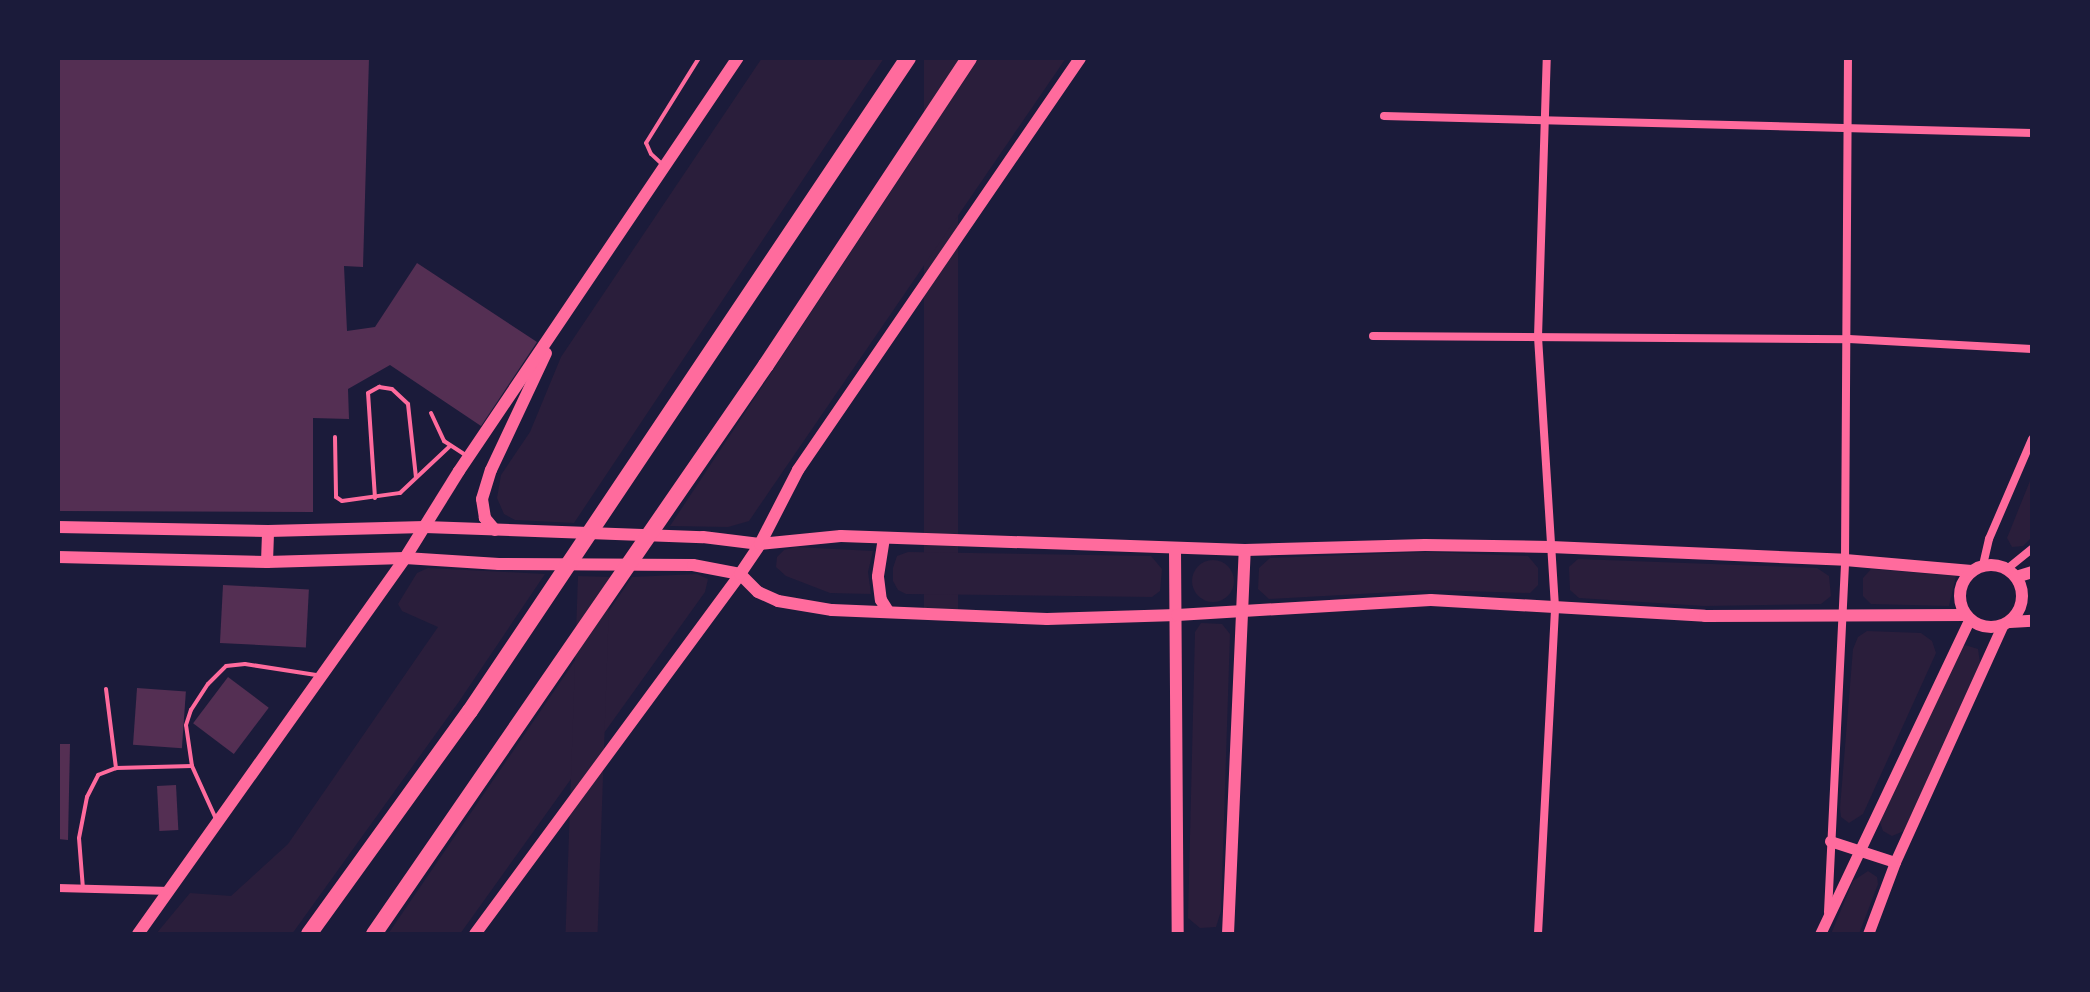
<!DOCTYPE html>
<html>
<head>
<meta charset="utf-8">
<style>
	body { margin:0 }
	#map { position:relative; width:2090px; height:992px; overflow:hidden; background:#1b1b3a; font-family:Cabin,sans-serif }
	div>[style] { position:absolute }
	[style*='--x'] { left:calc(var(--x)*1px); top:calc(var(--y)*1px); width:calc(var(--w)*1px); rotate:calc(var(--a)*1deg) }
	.green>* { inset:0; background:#2a1e3b; transform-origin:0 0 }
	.round { border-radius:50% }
	.building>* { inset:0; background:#542f53; transform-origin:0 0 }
	.service>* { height:4px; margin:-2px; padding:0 2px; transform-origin:2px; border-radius:2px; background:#ff6b9d }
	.minor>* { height:8px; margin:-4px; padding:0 4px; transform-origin:4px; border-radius:4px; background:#ff6b9d }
	.tertiary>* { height:11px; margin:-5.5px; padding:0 5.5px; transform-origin:5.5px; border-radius:5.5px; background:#ff6b9d }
	.secondary>* { height:12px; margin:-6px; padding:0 6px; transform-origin:6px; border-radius:6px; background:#ff6b9d }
	.secondary>.ring { margin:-6px; padding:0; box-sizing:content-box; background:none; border:12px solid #ff6b9d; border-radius:50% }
	.motorway>* { height:16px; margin:-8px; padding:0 8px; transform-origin:8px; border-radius:8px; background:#ff6b9d }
	span { translate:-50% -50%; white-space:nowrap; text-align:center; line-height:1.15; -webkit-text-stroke:6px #1b1b3a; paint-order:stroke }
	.frame { position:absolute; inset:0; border:60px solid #1b1b3a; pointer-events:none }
</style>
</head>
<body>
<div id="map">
	<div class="green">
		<i style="clip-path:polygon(762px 58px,884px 58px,574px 523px,515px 520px,504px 514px,497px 498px,501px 475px,530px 432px,561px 357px)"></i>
		<i style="left:924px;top:58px;width:34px;height:558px"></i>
		<i style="clip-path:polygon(979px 58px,1066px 58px,749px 521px,728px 527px,670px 526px)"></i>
		<i style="clip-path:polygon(2032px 476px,2032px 537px,2023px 546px,2012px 547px,2007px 538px)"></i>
		<i style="clip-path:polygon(796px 547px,873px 551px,868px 572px,871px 594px,830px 593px,786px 576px,776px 567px,777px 557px,784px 550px)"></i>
		<i style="clip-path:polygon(908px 552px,1151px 556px,1162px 569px,1160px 591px,1152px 597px,906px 594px,898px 590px,893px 581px,893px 568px,897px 556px)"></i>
		<i style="clip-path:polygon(1427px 552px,1528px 556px,1538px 568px,1538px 585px,1530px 593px,1432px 590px,1269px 599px,1258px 589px,1259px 568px,1270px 558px)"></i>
		<i style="clip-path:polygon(1578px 559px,1817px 568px,1829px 576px,1831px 596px,1821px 604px,1704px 606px,1579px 598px,1570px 590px,1569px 567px)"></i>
		<i class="round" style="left:1192px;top:560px;width:42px;height:42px"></i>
		<i style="clip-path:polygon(428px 568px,545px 574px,458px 703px,292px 934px,156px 934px,190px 893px,231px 896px,288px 844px,438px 627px,402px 611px,398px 604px,417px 573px)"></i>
		<i style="clip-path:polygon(1871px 569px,1956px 576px,1949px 606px,1871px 604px,1863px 596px,1863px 578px)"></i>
		<i style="clip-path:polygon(697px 574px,708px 579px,705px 592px,460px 934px,388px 934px,632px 577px)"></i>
		<i style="left:578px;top:576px;width:32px;height:434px;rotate:2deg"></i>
		<i style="clip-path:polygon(1201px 623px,1222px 624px,1230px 634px,1221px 911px,1216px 927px,1200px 928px,1188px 918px,1195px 632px)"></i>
		<i style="clip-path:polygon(1867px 631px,1921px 633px,1932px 641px,1936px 653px,1863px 814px,1849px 823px,1841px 817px,1840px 808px,1853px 649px,1858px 637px)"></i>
		<i style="clip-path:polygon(1965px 645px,1978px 649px,1980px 663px,1904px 831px,1892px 836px,1883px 831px,1880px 822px,1956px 652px)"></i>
		<i style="clip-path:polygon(1868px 871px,1877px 877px,1878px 884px,1859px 934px,1831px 934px,1853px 881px)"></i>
	</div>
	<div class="building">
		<i style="clip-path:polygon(58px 58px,369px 58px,363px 267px,344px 266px,347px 331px,375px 327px,417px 263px,537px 342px,481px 426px,390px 365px,348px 389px,349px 419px,313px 418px,313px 512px,58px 511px)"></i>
		<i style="left:223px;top:585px;width:86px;height:58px;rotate:3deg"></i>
		<i style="left:228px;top:677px;width:51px;height:58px;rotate:37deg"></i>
		<i style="left:137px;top:688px;width:49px;height:57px;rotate:4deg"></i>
		<i style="clip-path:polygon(58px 744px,70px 744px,68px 840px,58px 839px)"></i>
		<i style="left:176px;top:785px;width:45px;height:19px;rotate:87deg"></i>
	</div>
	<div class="service">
		<i style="--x:663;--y:165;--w:16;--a:-137"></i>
		<i style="--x:651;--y:154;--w:12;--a:-114"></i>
		<i style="--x:646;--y:143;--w:100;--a:-58.1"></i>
		<i style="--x:431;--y:413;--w:31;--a:65"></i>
		<i style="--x:444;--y:441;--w:27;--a:33"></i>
		<i style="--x:335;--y:437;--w:60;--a:89"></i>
		<i style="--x:336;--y:497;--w:7;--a:34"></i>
		<i style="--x:342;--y:501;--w:59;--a:-7.9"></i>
		<i style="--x:400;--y:493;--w:69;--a:-43.2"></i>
		<i style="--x:375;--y:498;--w:105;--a:-93.8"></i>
		<i style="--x:368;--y:393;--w:13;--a:-29"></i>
		<i style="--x:379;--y:387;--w:13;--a:9"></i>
		<i style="--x:392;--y:389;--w:22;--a:43"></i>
		<i style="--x:408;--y:404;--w:74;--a:83.8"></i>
		<i style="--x:106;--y:689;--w:80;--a:82.8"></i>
		<i style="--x:216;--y:819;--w:58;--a:-114.4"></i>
		<i style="--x:192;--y:766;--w:41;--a:-98.3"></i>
		<i style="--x:186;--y:725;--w:16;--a:-72"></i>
		<i style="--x:191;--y:710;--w:31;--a:-57"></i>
		<i style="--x:208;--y:684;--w:25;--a:-45"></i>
		<i style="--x:226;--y:666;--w:19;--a:-6"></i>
		<i style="--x:245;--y:664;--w:72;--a:8.8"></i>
		<i style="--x:83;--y:889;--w:51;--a:-94.5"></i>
		<i style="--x:79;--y:838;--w:42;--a:-79"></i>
		<i style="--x:87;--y:797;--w:25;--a:-63"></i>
		<i style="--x:98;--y:775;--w:19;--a:-21"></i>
		<i style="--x:116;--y:768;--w:76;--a:-1.5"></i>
	</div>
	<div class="minor">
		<i style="--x:1384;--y:116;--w:648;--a:1.5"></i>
		<i style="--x:1373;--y:336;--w:476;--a:0.4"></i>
		<i style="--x:1849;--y:339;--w:183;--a:3.1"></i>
		<i style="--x:1983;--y:565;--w:27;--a:-77"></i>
		<i style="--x:1989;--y:539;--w:109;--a:-66.7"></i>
		<i style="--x:2007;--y:569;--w:32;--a:-39"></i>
		<i style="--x:58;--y:888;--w:112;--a:1.5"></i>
		<i style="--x:1828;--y:912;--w:352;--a:-87.2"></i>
		<i style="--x:1845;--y:560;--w:502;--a:-89.66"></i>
		<i style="--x:1538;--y:934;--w:327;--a:-87"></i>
		<i style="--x:1555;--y:607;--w:271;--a:-93.6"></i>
		<i style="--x:1538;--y:337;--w:279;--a:-88.2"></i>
	</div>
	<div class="tertiary">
		<i style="--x:1830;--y:841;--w:68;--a:17.9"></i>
		<i style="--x:1820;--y:934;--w:348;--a:-64.6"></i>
		<i style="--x:1868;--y:934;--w:77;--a:-69.4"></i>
		<i style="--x:1895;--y:862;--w:259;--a:-65.6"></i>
	</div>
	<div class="secondary">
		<i style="--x:58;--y:527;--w:210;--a:1.1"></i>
		<i style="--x:268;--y:531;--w:157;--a:-1.5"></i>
		<i style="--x:425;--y:527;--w:278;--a:2.1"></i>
		<i style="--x:703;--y:537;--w:57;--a:7"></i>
		<i style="--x:760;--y:544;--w:81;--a:-5.6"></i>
		<i style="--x:841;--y:536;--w:404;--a:2"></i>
		<i style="--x:1245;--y:550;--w:180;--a:-1.6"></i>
		<i style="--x:1425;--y:545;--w:126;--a:0.9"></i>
		<i style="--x:1551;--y:547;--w:294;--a:2.5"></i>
		<i style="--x:1845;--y:560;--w:127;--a:5"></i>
		<i style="--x:495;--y:530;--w:16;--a:-130"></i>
		<i style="--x:485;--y:518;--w:19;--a:-99"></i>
		<i style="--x:482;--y:499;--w:30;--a:-73"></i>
		<i style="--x:491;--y:470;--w:129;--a:-64.8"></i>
		<i style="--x:884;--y:538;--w:39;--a:99"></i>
		<i style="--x:878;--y:577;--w:23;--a:83"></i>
		<i style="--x:881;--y:600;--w:13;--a:58"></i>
		<i style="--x:1175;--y:549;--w:385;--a:89.6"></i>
		<i style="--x:58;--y:557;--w:209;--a:1.4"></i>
		<i style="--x:267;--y:562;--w:138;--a:-1.7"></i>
		<i style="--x:405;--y:558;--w:94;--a:3.7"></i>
		<i style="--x:499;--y:564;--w:194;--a:0.3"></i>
		<i style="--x:693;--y:565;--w:48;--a:10.8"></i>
		<i style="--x:740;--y:574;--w:25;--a:45"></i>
		<i style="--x:758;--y:592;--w:22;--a:24"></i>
		<i style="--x:778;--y:601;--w:55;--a:9.5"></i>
		<i style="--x:832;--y:610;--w:215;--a:2.4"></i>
		<i style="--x:1047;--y:619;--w:130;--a:-1.8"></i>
		<i style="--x:1177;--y:615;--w:254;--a:-3.4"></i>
		<i style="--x:1431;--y:600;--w:274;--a:3.3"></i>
		<i style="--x:1705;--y:616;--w:261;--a:-0.2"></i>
		<i style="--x:267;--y:562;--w:31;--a:-88"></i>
		<i class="ring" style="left:1960px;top:565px;width:50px;height:50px"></i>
		<i style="--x:2016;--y:577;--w:17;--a:-17"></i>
		<i style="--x:2010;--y:622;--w:22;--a:-3"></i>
		<i style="--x:138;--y:934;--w:461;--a:-54.6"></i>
		<i style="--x:405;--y:558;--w:102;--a:-58.2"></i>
		<i style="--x:459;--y:471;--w:498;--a:-56"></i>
		<i style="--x:475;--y:934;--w:447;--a:-53.6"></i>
		<i style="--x:740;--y:574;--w:36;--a:-56"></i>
		<i style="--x:760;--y:544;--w:83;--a:-62.8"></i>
		<i style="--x:798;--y:470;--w:499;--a:-55.6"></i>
		<i style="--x:1228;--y:934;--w:384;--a:-87.5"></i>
	</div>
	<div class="motorway">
		<i style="--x:309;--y:934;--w:275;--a:-54.2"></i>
		<i style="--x:470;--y:711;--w:786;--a:-56.15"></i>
		<i style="--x:374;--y:934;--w:691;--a:-55.44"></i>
		<i style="--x:766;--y:365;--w:368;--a:-56.5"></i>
	</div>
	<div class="frame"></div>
</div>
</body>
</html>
